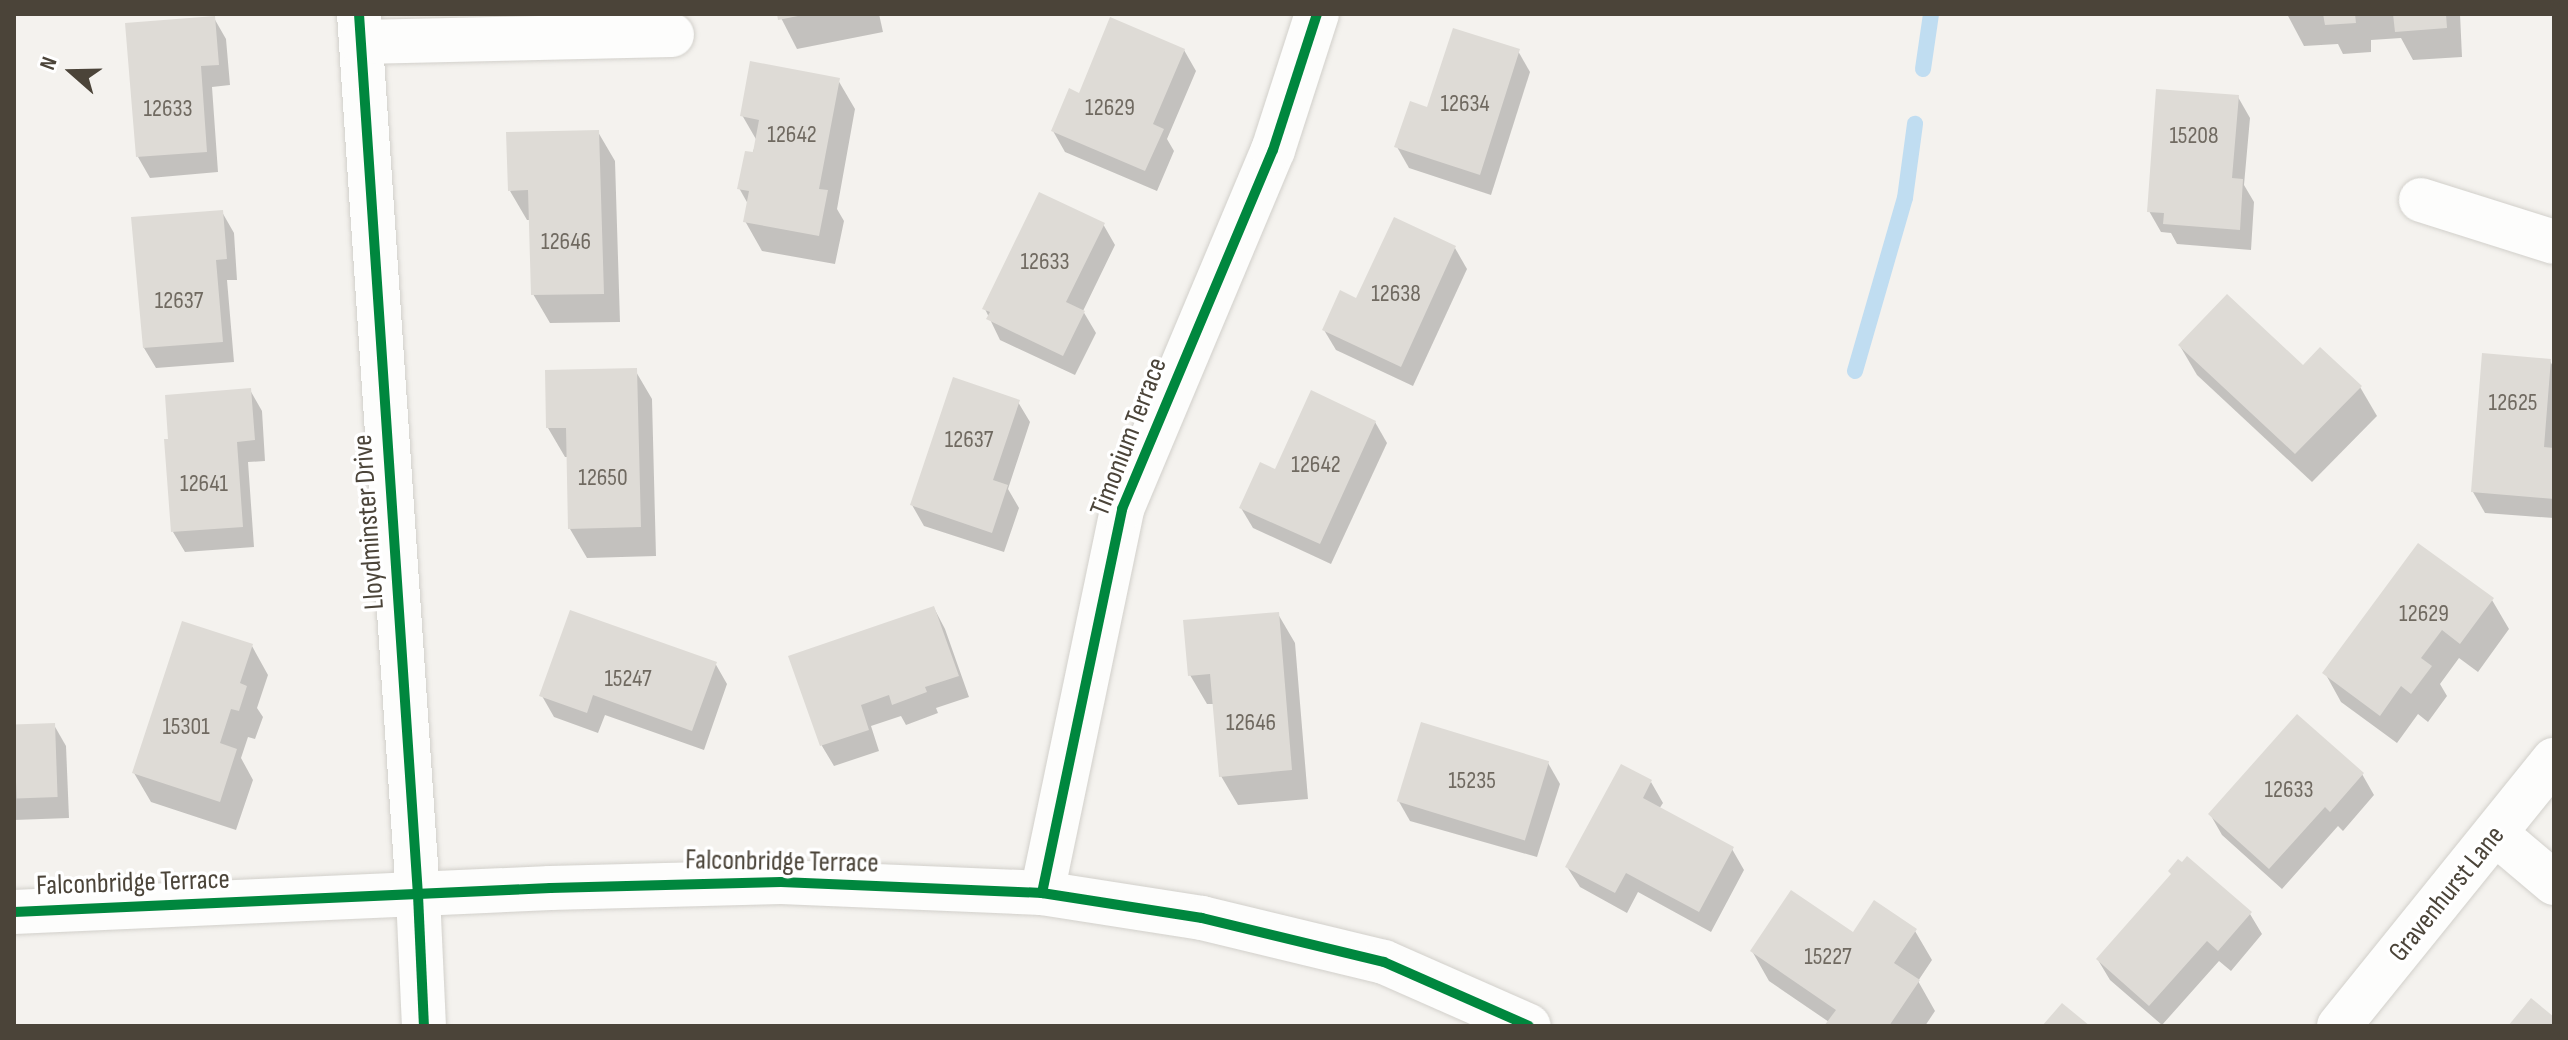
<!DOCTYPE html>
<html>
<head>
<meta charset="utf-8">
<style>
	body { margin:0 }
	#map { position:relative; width:2568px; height:1040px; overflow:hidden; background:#f4f2ee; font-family:"Sofia Sans Condensed",sans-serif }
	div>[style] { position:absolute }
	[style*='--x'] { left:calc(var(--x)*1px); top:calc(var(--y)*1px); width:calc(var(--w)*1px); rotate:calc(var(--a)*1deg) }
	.shadow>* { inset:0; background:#0003 }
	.stream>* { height:16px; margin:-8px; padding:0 8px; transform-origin:8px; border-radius:8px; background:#c0ddf1 }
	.building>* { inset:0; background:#dedbd6; transform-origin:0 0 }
	.roads { filter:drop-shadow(0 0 2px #d2d0cb) drop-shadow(0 0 2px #d2d0cb) }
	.minor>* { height:44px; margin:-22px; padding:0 22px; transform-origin:22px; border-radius:22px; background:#fdfdfc }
	.cycleway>* { height:10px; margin:-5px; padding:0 5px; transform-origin:5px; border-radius:5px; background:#00873e }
	span { translate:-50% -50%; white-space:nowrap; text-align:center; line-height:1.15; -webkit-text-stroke:7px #fff; paint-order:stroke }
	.number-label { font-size:24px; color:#706a61 }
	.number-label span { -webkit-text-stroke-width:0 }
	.street-label { font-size:28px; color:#4b4439 }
	.frame { position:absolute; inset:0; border:16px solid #4b4439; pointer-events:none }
	.north { position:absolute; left:32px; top:32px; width:80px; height:80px; -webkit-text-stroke:6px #fff; paint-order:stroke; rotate:290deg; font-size:22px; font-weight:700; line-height:32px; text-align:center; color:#4b4439 }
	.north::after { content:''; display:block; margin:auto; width:28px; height:36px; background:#4b4439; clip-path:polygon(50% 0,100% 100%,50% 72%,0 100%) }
</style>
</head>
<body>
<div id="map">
	<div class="shadow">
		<i style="clip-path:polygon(779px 14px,879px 14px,883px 32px,797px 49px)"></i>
		<i style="clip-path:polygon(2287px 14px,2460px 14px,2462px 57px,2413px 60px,2401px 38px,2371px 40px,2371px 52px,2343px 54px,2338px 44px,2304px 46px)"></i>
		<i style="clip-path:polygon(214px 18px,226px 39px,230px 85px,212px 87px,218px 172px,150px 178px,138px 157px)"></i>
		<i style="clip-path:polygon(1184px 50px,1196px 71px,1167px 139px,1174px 151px,1157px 191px,1065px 152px,1053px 131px,1080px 95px)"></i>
		<i style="clip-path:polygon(1518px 51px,1530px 72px,1491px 195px,1409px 168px,1397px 147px,1428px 109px)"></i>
		<i style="clip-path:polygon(838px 80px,855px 109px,837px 209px,844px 221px,835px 264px,762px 251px,745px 221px,748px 204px,739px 188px,757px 141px,742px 115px)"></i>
		<i style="clip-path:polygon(2238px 97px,2250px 118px,2244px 185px,2254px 202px,2251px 250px,2177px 244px,2171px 233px,2161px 232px,2149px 211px)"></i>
		<i style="clip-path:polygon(598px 132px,615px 161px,620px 322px,550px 323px,533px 294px,531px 220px,527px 220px,510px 191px)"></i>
		<i style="clip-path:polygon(222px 212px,234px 233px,237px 280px,227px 280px,234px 362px,156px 368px,144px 348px)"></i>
		<i style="clip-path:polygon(1103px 224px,1115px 245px,1083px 311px,1096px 333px,1075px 375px,1000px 340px,985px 309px)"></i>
		<i style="clip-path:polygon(1455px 248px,1467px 269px,1413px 386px,1336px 350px,1324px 330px,1357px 300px)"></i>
		<i style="clip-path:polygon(2180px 346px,2303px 368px,2360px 387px,2377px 416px,2312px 482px,2197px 375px)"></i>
		<i style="clip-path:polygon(2550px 361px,2554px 368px,2554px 518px,2485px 513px,2473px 492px)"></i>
		<i style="clip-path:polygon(635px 370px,652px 399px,656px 556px,587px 558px,570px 529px,568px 457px,565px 457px,548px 428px)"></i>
		<i style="clip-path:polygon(250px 390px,262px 411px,265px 461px,248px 462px,254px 547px,185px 552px,173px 532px)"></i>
		<i style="clip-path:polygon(1018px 402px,1030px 422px,1008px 489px,1019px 508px,1004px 552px,924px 526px,912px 505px)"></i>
		<i style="clip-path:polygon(1375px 422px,1387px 443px,1331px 564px,1253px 528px,1241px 508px,1276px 471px)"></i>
		<i style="clip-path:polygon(2492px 600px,2509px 629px,2478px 672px,2459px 658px,2440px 684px,2447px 696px,2428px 722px,2418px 714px,2397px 743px,2341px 702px,2325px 673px)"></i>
		<i style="clip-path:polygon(934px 608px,945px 629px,969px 697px,936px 708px,938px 713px,906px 725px,901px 716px,871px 726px,879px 751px,834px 766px,822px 746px,791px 658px)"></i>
		<i style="clip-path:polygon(1278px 614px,1295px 643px,1308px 799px,1238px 805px,1221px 776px,1214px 704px,1207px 704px,1190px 675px)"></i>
		<i style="clip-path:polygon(252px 646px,268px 675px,257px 708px,263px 717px,255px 739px,248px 737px,241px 758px,253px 780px,236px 830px,151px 802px,134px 773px)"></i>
		<i style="clip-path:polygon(715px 663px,727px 684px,704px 750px,605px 715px,598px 733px,554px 717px,542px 696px)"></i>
		<i style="clip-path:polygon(54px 725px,66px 746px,69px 818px,14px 820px,14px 727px)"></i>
		<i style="clip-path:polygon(1548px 763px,1560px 784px,1537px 857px,1410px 821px,1398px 800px)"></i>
		<i style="clip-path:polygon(2362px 774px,2374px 795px,2343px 831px,2338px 826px,2282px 889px,2222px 835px,2210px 814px)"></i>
		<i style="clip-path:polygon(1651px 782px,1663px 803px,1659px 809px,1732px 849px,1744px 870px,1711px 932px,1638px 892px,1627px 913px,1580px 887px,1567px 867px)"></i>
		<i style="clip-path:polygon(2172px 875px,2250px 914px,2262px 934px,2231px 971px,2219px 961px,2162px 1025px,2110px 980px,2098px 960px)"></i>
		<i style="clip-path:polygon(1915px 931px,1932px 960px,1918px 981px,1935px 1011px,1925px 1026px,1826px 1026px,1829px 1022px,1769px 981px,1752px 951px,1853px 935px)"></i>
	</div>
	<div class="stream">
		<i style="--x:1923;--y:69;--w:56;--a:-81.7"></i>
		<i style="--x:1855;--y:371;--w:180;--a:-73.9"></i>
		<i style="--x:1905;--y:198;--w:75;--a:-82.3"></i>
	</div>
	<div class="building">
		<i style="clip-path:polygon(777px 14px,803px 14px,803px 15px,778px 20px)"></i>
		<i style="clip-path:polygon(2323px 14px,2355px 14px,2356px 23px,2325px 25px)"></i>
		<i style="clip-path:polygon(2393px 14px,2446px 14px,2447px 28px,2395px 32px)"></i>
		<i style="clip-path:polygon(215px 16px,219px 65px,201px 66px,207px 152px,136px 157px,125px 23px)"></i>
		<i style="clip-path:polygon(1110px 17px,1185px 49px,1153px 124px,1164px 129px,1145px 171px,1051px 131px,1069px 88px,1079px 93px)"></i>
		<i style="clip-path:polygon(1453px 28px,1520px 49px,1480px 175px,1394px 147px,1410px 101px,1427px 107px)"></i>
		<i style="clip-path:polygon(750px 61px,840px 78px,819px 189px,828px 190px,819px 236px,743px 222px,749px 191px,737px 189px,745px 151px,753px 152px,759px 120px,740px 116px)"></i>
		<i style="clip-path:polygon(2156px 89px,2239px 95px,2232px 178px,2243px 179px,2240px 230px,2163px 224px,2164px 213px,2147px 212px)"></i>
		<i style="clip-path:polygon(599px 130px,604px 294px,531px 295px,528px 190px,508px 191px,506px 132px)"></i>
		<i style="clip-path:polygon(1039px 192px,1105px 223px,1066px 302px,1085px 311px,1063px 356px,986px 319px,990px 312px,982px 309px)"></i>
		<i style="clip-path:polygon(223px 210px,227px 259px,216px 260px,223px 342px,143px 348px,131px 217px)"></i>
		<i style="clip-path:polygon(1394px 217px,1456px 246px,1401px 367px,1322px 330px,1340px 290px,1356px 298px)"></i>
		<i style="clip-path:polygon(2227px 294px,2303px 365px,2320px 347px,2362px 386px,2295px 454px,2178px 345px)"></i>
		<i style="clip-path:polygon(2482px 353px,2551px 359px,2544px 447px,2554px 448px,2554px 499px,2471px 492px)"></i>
		<i style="clip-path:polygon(637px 368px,641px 527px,568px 529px,566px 428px,546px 428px,545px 370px)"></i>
		<i style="clip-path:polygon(953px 377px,1020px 400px,993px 480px,1008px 485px,992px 533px,910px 505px)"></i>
		<i style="clip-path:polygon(251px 388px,255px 440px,237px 442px,243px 527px,171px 532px,164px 439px,168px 439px,165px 395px)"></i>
		<i style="clip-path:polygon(1311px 390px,1376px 421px,1320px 544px,1239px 508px,1260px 462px,1275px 469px)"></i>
		<i style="clip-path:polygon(2418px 543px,2494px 598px,2460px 644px,2442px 630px,2421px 658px,2432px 666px,2411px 694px,2401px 686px,2380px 716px,2322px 673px)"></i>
		<i style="clip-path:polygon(934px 606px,959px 676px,925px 687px,927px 692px,892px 705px,889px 695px,861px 705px,869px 730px,820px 746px,788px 656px)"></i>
		<i style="clip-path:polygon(570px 610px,717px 662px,692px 731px,593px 695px,587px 713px,539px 696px)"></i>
		<i style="clip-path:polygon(1279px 612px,1292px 770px,1219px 777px,1210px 674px,1188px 676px,1183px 620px)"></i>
		<i style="clip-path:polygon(182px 621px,253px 644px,240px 683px,247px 686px,239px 711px,231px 709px,220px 743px,237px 749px,220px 802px,132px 773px)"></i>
		<i style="clip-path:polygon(2297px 714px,2364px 773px,2330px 812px,2325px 807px,2269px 869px,2208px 814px)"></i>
		<i style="left:1421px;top:722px;width:134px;height:83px;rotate:17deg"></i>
		<i style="left:55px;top:723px;width:74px;height:41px;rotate:88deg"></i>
		<i style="clip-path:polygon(1621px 764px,1652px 780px,1643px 798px,1734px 847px,1699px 912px,1626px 873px,1615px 893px,1565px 867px)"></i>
		<i style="clip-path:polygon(2187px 856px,2252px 912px,2218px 951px,2207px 941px,2149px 1006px,2096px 959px,2171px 874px,2168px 871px,2178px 859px,2182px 862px)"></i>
		<i style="clip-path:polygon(1791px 890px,1853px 932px,1874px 900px,1917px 929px,1894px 963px,1920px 980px,1889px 1026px,1824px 1026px,1836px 1010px,1750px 951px)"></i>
		<i style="clip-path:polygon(2531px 998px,2554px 1017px,2554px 1026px,2508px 1026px)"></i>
		<i style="clip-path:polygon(2062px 1003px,2090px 1026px,2042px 1026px)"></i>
	</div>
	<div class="roads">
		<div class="minor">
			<i style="--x:359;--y:14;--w:883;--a:86.17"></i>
			<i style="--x:418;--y:895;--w:131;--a:87.4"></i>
			<i style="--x:361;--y:42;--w:311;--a:-1.3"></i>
			<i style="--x:2421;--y:200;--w:139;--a:17.5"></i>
			<i style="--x:2496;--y:834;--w:76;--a:40.2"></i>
			<i style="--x:1042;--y:893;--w:392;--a:-78.2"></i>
			<i style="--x:1122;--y:509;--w:389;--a:-67.2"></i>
			<i style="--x:1273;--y:150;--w:143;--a:-72.1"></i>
			<i style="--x:14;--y:912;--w:537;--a:-2.56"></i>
			<i style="--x:550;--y:888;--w:231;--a:-1.5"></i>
			<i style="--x:781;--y:882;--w:261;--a:2.4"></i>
			<i style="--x:1042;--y:893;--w:162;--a:8.9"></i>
			<i style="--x:1202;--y:918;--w:187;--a:13.6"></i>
			<i style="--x:1384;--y:962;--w:158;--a:23.8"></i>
			<i style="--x:2339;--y:1026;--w:342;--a:-51.1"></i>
		</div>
	</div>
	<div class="cycleway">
		<i style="--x:359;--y:14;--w:883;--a:86.17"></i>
		<i style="--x:418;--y:895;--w:131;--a:87.4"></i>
		<i style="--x:1042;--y:893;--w:392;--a:-78.2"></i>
		<i style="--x:1122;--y:509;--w:389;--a:-67.2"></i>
		<i style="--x:1273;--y:150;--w:143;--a:-72.1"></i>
		<i style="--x:14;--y:912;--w:537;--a:-2.56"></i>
		<i style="--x:550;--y:888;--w:231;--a:-1.5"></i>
		<i style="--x:781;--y:882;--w:261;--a:2.4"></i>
		<i style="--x:1042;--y:893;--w:162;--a:8.9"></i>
		<i style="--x:1202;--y:918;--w:187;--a:13.6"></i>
		<i style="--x:1384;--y:962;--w:158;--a:23.8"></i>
	</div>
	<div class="number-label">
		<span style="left:1465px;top:104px">12634</span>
		<span style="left:1110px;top:108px">12629</span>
		<span style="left:168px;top:109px">12633</span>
		<span style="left:792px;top:135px">12642</span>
		<span style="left:2194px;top:136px">15208</span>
		<span style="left:566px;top:242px">12646</span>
		<span style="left:1045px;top:262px">12633</span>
		<span style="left:1396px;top:294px">12638</span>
		<span style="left:179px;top:301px">12637</span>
		<span style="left:2513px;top:403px">12625</span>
		<span style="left:969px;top:440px">12637</span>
		<span style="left:1316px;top:465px">12642</span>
		<span style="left:603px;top:478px">12650</span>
		<span style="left:204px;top:484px">12641</span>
		<span style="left:2424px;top:614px">12629</span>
		<span style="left:628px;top:679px">15247</span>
		<span style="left:1251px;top:723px">12646</span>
		<span style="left:186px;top:727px">15301</span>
		<span style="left:1472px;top:781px">15235</span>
		<span style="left:2289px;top:790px">12633</span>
		<span style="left:1828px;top:957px">15227</span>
	</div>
	<div class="street-label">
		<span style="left:1129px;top:437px;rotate:-69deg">Timonium Terrace</span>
		<span style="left:369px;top:522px;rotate:-94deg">Lloydminster Drive</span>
		<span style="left:782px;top:862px;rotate:1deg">Falconbridge Terrace</span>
		<span style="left:133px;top:883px;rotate:-2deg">Falconbridge Terrace</span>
		<span style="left:2447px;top:894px;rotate:-51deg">Gravenhurst Lane</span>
	</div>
	<div class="frame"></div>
	<div class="north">N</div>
</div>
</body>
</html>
